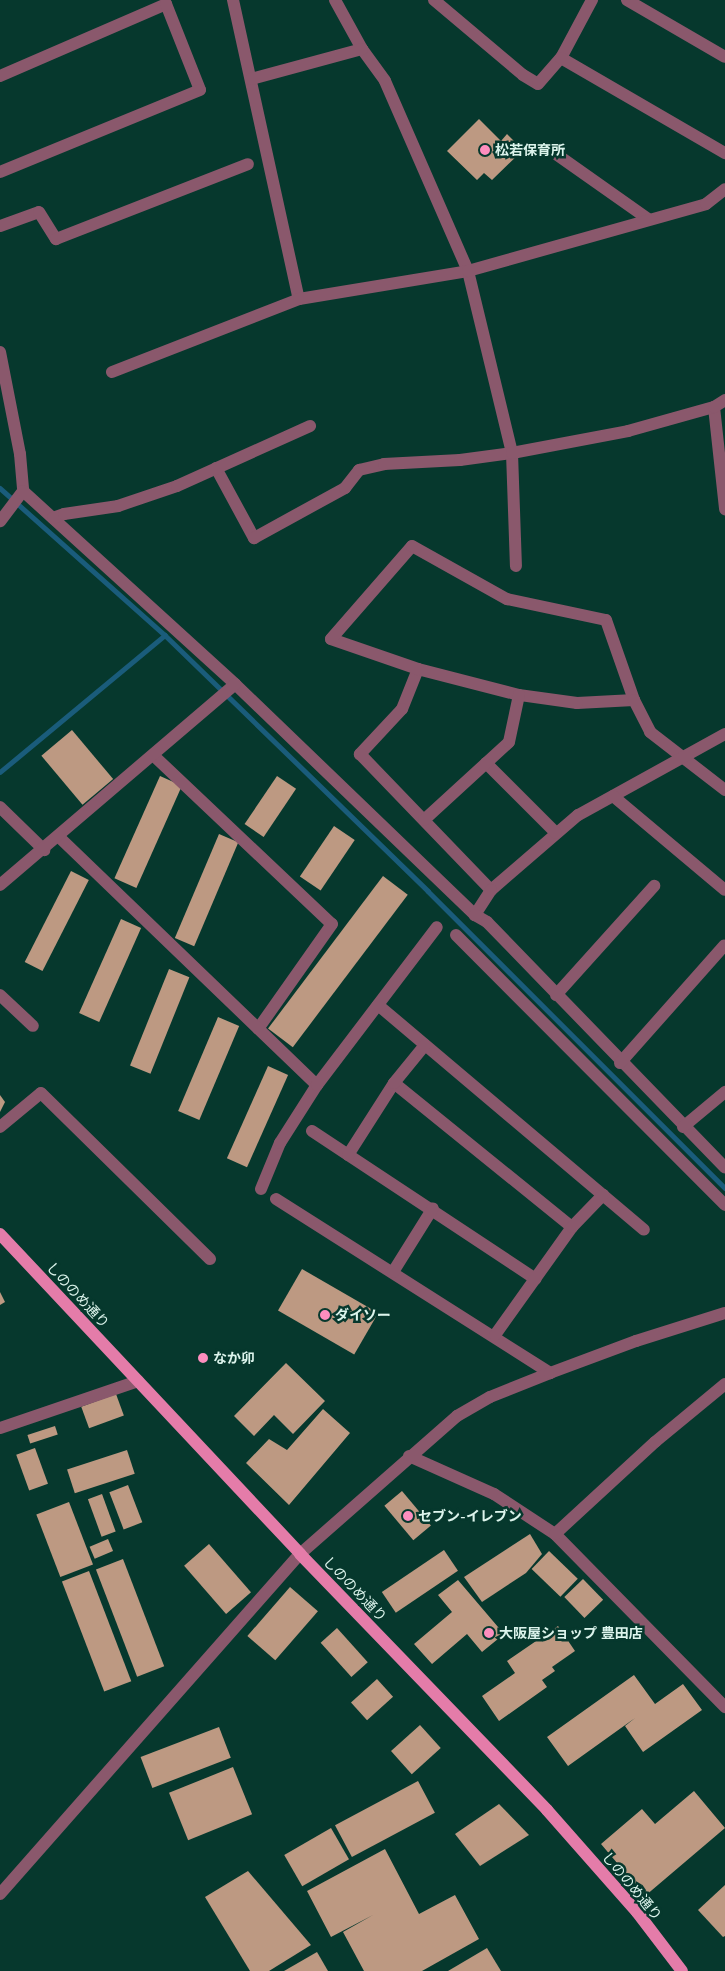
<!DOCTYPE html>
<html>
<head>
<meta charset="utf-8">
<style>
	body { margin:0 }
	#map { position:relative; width:725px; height:1971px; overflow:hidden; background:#06382d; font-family:"PT Serif","Noto Sans JP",serif }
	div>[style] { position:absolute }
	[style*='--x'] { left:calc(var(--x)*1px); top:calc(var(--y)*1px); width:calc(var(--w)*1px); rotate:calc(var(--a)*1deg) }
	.stream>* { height:4.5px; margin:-2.25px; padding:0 2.25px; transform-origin:2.25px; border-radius:2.25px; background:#1a5c7b }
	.building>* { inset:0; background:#bd9982; transform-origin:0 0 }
	.minor>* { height:12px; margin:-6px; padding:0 6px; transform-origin:6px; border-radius:6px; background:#8a586c }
	.major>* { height:12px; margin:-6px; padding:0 6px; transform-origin:6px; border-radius:6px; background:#e47ca9 }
	.dots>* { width:14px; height:14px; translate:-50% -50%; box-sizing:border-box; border:2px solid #06382d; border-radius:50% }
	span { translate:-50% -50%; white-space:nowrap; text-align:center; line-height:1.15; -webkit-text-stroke:5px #06382d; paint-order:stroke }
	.poi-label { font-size:14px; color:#dcf4ec; font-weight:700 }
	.left { translate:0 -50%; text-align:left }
	.street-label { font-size:14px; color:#dcf4ec }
</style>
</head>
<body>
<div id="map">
	<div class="stream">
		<i style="--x:0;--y:488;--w:221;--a:41.7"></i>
		<i style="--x:165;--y:635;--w:367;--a:44.2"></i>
		<i style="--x:428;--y:891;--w:420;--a:45"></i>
		<i style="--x:0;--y:772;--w:214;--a:-39.7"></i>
	</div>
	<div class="building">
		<i style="clip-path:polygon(479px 119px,501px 141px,507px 134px,523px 150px,492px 180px,484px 173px,477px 180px,447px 151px)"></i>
		<i style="left:72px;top:730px;width:64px;height:40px;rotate:50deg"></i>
		<i style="left:160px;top:776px;width:24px;height:112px;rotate:24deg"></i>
		<i style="left:277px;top:776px;width:23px;height:58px;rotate:34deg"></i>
		<i style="left:334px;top:826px;width:25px;height:61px;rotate:34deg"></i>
		<i style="left:219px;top:834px;width:21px;height:113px;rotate:23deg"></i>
		<i style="left:71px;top:871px;width:20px;height:102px;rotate:27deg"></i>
		<i style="left:383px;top:876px;width:31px;height:191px;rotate:37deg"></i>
		<i style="left:121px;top:919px;width:22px;height:103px;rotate:24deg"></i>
		<i style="left:169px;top:969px;width:22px;height:104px;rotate:22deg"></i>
		<i style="left:218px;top:1017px;width:23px;height:102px;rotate:23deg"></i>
		<i style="left:268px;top:1066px;width:22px;height:101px;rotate:24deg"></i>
		<i style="clip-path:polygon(0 1095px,5px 1102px,0 1112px)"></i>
		<i style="left:302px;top:1269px;width:88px;height:48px;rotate:30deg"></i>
		<i style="clip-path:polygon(0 1292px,5px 1302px,0 1305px)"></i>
		<i style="clip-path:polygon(286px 1363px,325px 1401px,293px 1434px,274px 1415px,254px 1436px,234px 1416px)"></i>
		<i style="left:116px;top:1394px;width:23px;height:37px;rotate:70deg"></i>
		<i style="clip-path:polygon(323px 1409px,350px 1433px,289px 1505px,246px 1463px,269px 1439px,287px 1450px)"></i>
		<i style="left:55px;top:1426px;width:9px;height:29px;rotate:72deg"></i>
		<i style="left:35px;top:1448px;width:38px;height:20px;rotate:70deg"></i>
		<i style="left:127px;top:1450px;width:25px;height:63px;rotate:72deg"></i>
		<i style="left:128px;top:1485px;width:40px;height:20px;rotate:69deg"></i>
		<i style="left:402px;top:1491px;width:45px;height:23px;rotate:50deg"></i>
		<i style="left:102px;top:1494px;width:40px;height:15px;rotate:70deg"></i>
		<i style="left:69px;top:1502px;width:67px;height:35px;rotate:69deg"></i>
		<i style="clip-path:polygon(530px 1534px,542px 1554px,526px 1573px,482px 1602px,464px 1577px)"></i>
		<i style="left:108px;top:1539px;width:13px;height:20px;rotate:67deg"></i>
		<i style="left:209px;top:1544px;width:64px;height:33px;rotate:49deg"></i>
		<i style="left:444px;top:1550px;width:25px;height:75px;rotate:56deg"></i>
		<i style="left:549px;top:1551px;width:40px;height:25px;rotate:44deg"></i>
		<i style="left:123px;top:1559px;width:115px;height:29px;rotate:69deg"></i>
		<i style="left:89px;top:1571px;width:118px;height:29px;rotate:69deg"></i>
		<i style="left:583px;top:1579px;width:29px;height:26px;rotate:46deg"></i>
		<i style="clip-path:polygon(458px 1580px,504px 1634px,482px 1652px,467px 1634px,432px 1664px,414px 1644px,452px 1612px,438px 1595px)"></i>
		<i style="left:290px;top:1587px;width:37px;height:65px;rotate:41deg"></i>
		<i style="clip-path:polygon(558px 1626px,575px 1651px,552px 1667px,555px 1671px,542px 1680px,547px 1687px,499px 1721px,482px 1696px,515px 1673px,507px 1661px)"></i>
		<i style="left:337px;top:1628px;width:46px;height:22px;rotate:48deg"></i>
		<i style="clip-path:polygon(634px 1675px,655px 1704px,683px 1684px,702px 1710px,643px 1752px,625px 1726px,635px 1718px,568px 1766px,547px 1737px)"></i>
		<i style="left:377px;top:1679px;width:24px;height:35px;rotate:48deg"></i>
		<i style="left:420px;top:1725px;width:31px;height:39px;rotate:48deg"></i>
		<i style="left:219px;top:1727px;width:33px;height:84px;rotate:69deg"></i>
		<i style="left:233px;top:1767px;width:51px;height:69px;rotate:68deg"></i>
		<i style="left:418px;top:1781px;width:36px;height:94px;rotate:62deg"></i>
		<i style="clip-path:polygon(694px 1791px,725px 1828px,645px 1896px,601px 1844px,642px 1809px,655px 1824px)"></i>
		<i style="clip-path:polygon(499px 1804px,529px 1835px,480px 1866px,455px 1834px)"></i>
		<i style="left:331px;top:1828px;width:36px;height:54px;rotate:60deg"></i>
		<i style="clip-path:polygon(385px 1849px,419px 1914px,455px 1895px,479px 1939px,422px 1971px,364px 1971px,343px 1932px,373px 1915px,331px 1937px,307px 1891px)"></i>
		<i style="clip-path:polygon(248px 1871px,311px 1945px,269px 1971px,250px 1971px,205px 1897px)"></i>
		<i style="clip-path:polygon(725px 1885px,725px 1936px,723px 1937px,698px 1910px)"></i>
		<i style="clip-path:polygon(487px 1948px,501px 1971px,448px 1971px)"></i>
		<i style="clip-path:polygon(317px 1952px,328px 1971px,284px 1971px)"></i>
	</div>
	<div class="minor">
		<i style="--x:233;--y:0;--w:306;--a:77.6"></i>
		<i style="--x:335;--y:0;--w:56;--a:61.1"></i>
		<i style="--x:362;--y:49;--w:39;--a:54"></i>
		<i style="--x:385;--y:81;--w:207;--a:66.4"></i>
		<i style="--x:468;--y:271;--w:187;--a:76.4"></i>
		<i style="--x:512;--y:453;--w:113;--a:88"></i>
		<i style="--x:434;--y:0;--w:116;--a:40.1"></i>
		<i style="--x:523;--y:75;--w:17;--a:31"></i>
		<i style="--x:538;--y:84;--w:35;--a:-49"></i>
		<i style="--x:561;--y:58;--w:66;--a:-61.9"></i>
		<i style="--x:627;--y:0;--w:113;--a:30.2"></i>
		<i style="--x:561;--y:58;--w:190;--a:30.1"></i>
		<i style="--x:0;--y:76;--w:181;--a:-23.4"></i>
		<i style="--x:166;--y:4;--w:92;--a:68.4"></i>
		<i style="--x:200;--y:90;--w:216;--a:157.7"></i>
		<i style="--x:251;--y:79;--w:115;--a:-15.1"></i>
		<i style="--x:556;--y:154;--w:113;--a:35.2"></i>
		<i style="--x:0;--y:226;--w:41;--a:-19.7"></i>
		<i style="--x:39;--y:212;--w:32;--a:58"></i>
		<i style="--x:56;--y:239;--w:206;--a:-21.3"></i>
		<i style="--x:0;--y:352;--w:104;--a:78.9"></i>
		<i style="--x:20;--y:454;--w:37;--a:85"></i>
		<i style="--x:23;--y:491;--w:38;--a:127"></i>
		<i style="--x:112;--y:372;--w:201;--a:-21.3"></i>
		<i style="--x:299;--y:299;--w:171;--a:-9.4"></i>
		<i style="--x:468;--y:271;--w:247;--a:-15.7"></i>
		<i style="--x:706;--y:204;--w:24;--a:-38"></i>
		<i style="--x:714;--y:407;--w:103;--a:83.8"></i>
		<i style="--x:216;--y:468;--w:80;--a:61.5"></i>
		<i style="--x:254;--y:538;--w:104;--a:-28.8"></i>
		<i style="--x:345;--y:488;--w:23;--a:-52"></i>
		<i style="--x:359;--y:470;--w:26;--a:-13"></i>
		<i style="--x:384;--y:464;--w:76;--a:-3"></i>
		<i style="--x:460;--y:460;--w:52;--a:-7.7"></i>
		<i style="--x:512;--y:453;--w:118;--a:-10.7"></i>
		<i style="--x:628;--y:431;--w:89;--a:-15.6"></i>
		<i style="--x:714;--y:407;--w:13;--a:-32"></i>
		<i style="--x:23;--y:491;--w:287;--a:42.3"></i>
		<i style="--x:235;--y:684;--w:333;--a:43.9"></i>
		<i style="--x:53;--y:518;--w:12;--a:-20"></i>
		<i style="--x:64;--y:514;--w:55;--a:-8.4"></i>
		<i style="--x:118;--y:506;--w:62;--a:-18.7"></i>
		<i style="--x:177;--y:486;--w:146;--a:-24.3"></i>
		<i style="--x:418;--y:669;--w:43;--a:111.8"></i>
		<i style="--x:402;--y:709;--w:62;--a:133"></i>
		<i style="--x:360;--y:754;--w:189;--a:46.1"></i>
		<i style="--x:634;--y:700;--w:57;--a:177"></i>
		<i style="--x:577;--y:703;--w:59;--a:-172.1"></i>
		<i style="--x:519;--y:695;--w:104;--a:-165.6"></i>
		<i style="--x:418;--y:669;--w:92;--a:-161"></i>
		<i style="--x:331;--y:639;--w:123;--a:-48.9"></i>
		<i style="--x:412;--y:546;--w:109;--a:29.2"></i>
		<i style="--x:507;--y:599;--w:101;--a:12"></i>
		<i style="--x:606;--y:620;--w:85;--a:70.7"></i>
		<i style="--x:634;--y:700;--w:36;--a:63"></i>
		<i style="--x:650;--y:732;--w:95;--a:37.7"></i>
		<i style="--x:725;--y:734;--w:168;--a:151.1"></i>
		<i style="--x:578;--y:815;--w:115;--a:139.2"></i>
		<i style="--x:491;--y:890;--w:30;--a:123"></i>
		<i style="--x:475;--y:915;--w:14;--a:30"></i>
		<i style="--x:487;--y:922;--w:342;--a:45.9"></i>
		<i style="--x:153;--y:755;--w:246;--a:43.4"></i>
		<i style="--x:332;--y:924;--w:128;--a:125.2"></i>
		<i style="--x:486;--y:763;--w:99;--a:45"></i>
		<i style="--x:613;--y:796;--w:146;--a:40"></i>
		<i style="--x:0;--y:807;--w:62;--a:44.3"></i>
		<i style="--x:424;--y:820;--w:115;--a:-42.5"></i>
		<i style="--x:509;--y:742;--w:48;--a:-78"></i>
		<i style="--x:59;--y:837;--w:358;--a:43.9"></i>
		<i style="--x:0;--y:885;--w:309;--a:-40.5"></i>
		<i style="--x:456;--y:935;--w:381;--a:45.1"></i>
		<i style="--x:0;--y:995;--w:45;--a:43.2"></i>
		<i style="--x:556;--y:995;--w:147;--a:-48"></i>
		<i style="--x:378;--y:1005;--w:348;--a:40.2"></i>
		<i style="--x:620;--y:1063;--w:157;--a:-48.4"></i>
		<i style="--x:394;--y:1083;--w:229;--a:39"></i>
		<i style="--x:0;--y:1127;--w:53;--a:-39.7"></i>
		<i style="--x:41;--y:1093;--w:237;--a:44.5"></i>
		<i style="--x:683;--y:1127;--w:55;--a:-39.8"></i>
		<i style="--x:312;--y:1131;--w:268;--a:33.5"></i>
		<i style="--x:348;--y:1155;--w:85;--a:-57.4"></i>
		<i style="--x:394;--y:1083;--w:49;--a:-50.8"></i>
		<i style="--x:261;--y:1189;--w:50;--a:-67.6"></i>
		<i style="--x:280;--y:1143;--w:69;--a:-57.5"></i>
		<i style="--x:317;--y:1085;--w:198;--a:-52.8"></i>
		<i style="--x:276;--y:1199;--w:325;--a:32.4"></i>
		<i style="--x:393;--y:1272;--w:75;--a:-58"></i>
		<i style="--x:495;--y:1335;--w:133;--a:-54.5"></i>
		<i style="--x:572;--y:1227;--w:45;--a:-45.9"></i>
		<i style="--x:0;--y:1428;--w:146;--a:-18.8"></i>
		<i style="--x:409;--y:1456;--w:93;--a:24.1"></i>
		<i style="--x:494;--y:1494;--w:73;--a:33.3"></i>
		<i style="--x:555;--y:1534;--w:243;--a:45.5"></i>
		<i style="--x:555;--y:1534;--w:136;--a:-42.6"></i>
		<i style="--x:655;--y:1442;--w:91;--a:-39.6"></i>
		<i style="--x:0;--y:1894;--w:453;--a:-48.6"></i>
		<i style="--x:300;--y:1554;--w:209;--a:-41.3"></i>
		<i style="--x:457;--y:1416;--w:38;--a:-30"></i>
		<i style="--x:490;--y:1397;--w:65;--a:-21.8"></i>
		<i style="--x:550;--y:1373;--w:92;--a:-20.4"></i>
		<i style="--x:636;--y:1341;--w:93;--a:-17.5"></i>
	</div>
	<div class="major">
		<i style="--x:0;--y:1234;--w:439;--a:46.8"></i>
		<i style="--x:300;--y:1554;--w:356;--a:46"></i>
		<i style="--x:547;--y:1810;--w:136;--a:48.6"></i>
		<i style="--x:637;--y:1912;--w:74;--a:52.7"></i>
	</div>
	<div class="dots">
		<i style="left:485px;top:150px;background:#fd8ebe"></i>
		<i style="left:325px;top:1315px;background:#fd8ebe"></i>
		<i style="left:203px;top:1358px;background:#fd8ebe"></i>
		<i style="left:408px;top:1516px;background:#fd8ebe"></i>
		<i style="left:489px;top:1633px;background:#fd8ebe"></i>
	</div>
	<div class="poi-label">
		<span class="left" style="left:495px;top:150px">松若保育所</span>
		<span class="left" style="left:335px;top:1315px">ダイソー</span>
		<span class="left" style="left:213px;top:1358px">なか卯</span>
		<span class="left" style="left:418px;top:1516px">セブン-イレブン</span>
		<span class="left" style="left:499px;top:1633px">大阪屋ショップ 豊田店</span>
	</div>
	<div class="street-label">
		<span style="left:78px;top:1295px;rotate:47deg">しののめ通り</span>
		<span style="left:355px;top:1589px;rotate:46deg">しののめ通り</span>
		<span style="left:632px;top:1886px;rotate:50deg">しののめ通り</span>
	</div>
</div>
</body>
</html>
